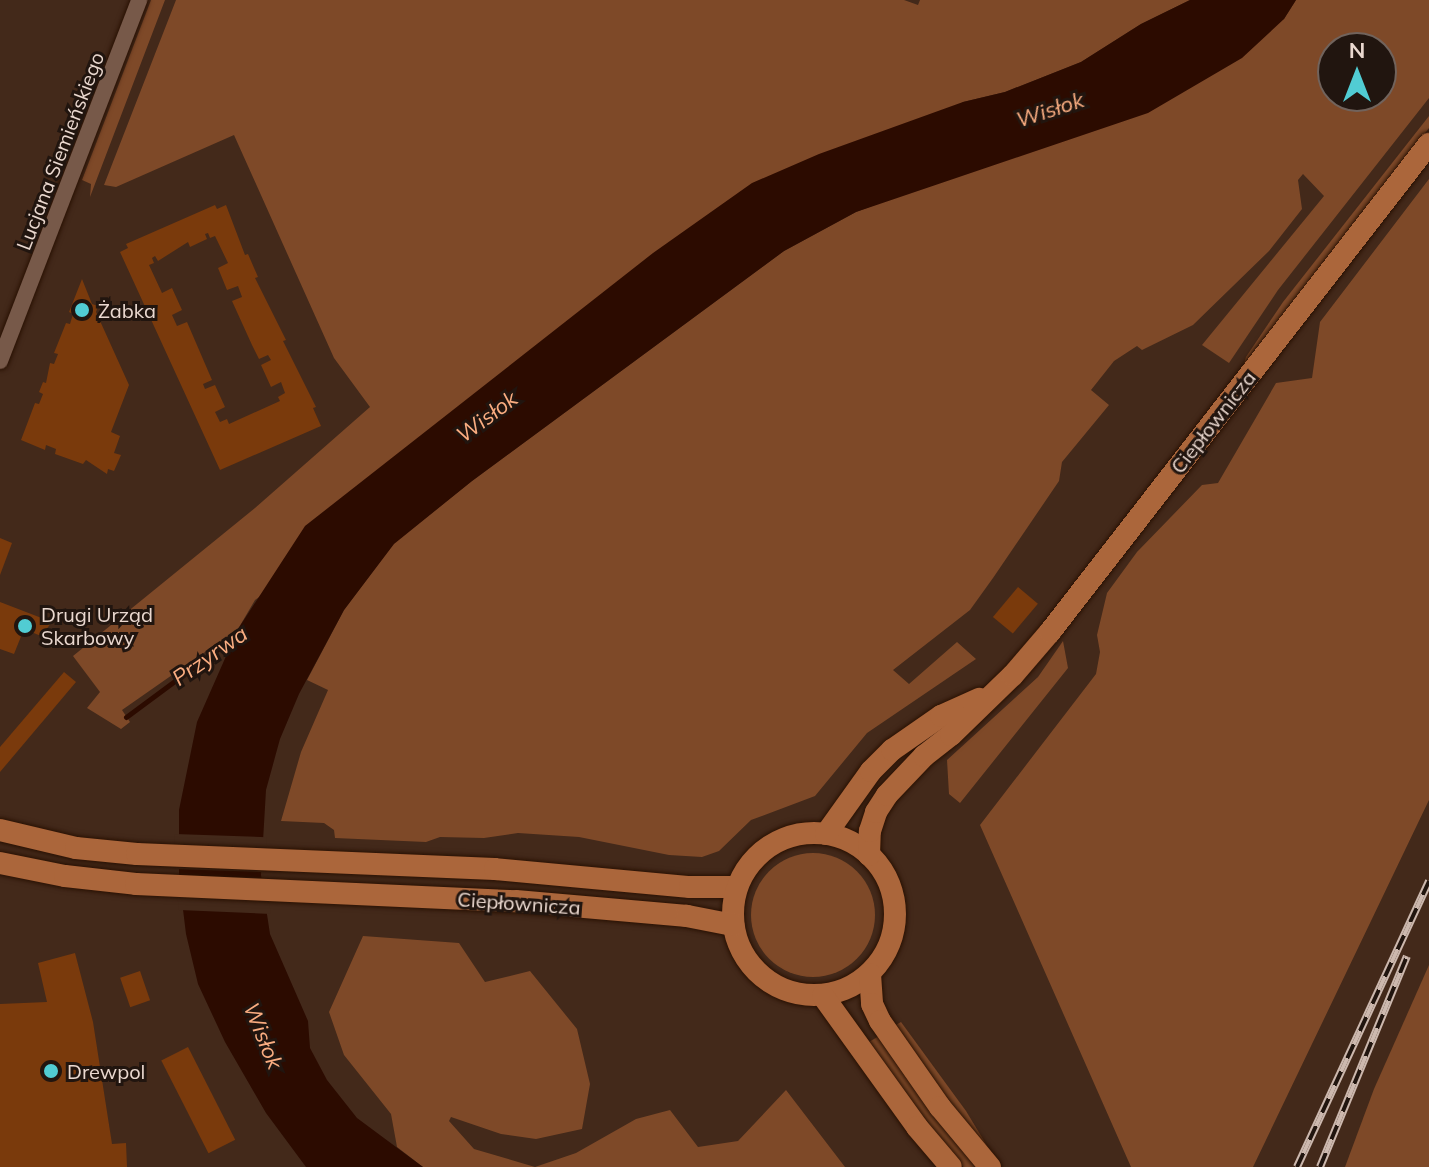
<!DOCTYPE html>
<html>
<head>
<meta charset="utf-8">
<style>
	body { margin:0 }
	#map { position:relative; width:1429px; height:1167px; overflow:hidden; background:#43291a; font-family:Mulish,sans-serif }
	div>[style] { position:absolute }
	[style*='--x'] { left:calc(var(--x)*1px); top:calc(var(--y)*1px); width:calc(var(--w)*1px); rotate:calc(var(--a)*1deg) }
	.green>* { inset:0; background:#7e4928 }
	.round { border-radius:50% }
	.water>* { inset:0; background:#2c0b00 }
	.pier>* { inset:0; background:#43291a; transform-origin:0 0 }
	.stream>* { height:5px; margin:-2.5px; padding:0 2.5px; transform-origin:2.5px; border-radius:2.5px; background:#2c0b00 }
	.building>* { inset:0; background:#7a3a0c; transform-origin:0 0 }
	.roads { filter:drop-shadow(0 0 2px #291103) drop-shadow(0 0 2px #291103) }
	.minor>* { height:16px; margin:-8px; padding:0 8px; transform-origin:8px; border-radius:8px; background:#775949 }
	.major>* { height:22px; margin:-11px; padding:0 11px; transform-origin:11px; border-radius:11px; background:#ab663b }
	.major>.ring { margin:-11px; padding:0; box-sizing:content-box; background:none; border:22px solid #ab663b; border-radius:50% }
	.rail>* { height:8px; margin-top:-4px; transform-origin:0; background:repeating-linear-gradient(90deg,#21150f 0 15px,#ccb8ae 0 30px); box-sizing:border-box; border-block:2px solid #ccb8ae }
	.dots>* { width:22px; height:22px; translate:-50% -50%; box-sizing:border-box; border:4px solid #21150f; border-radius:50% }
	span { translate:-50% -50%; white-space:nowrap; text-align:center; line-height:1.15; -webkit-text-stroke:6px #21150f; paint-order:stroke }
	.street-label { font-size:20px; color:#ead8cf }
	.poi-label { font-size:20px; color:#ead8cf }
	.left { translate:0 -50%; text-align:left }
	.water-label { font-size:22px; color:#faad81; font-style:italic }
	.north { position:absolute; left:1317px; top:32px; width:80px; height:80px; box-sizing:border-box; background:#21150f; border:2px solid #71635c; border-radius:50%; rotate:0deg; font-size:22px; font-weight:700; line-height:32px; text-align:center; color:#ead8cf }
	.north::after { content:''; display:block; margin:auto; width:28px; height:36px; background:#51ccd3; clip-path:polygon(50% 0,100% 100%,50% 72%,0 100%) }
</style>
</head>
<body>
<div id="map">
	<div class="green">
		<i style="clip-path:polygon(151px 0,165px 0,90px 197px,91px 184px,82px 180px)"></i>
		<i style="clip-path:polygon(176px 0,904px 0,918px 5px,920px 0,1190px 0,1141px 24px,1081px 62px,1005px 92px,963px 102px,255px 600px,238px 629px,122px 710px,130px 722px,121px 729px,87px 708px,100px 692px,73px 656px,255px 508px,370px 407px,334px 358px,234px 135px,116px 187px,104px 185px)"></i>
		<i style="clip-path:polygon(evenodd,1296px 0,1429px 0,1429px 98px,1278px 290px,1229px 363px,1202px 345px,1324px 196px,1303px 174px,1298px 180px,1302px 209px,1269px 251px,1193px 325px,1142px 350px,1137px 346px,1114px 361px,1091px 390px,1109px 405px,1062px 462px,1059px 481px,993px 578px,970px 610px,893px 670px,909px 684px,957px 642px,976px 659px,867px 733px,815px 796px,751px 820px,719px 851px,702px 857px,669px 855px,579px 837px,518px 833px,484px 838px,440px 837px,426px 842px,335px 838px,334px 830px,324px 823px,281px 821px,301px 752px,328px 690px,307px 680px,344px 610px,394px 543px,472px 481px,784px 251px,856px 212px,917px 189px,1284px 19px,1296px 0,1333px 48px,1381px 48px,1381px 96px,1333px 96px,1333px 48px)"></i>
		<i style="clip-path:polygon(1429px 116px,1429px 128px,1243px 367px,1246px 357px,1283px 302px)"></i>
		<i style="clip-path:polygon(1429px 179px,1429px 800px,1253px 1167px,1131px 1167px,980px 825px,1096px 674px,1100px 652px,1097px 635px,1107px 593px,1137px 552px,1202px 485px,1218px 483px,1276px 383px,1312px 378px,1320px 322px)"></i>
		<i style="clip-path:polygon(1063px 641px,1068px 668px,960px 803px,949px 794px,947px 760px,1038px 677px)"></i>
		<i class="round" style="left:751px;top:853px;width:124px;height:124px"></i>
		<i style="clip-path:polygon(363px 936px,459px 943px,485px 982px,530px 971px,577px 1029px,590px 1084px,582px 1129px,536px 1139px,501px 1134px,451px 1117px,449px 1121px,474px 1149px,535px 1167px,576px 1153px,636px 1119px,670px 1110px,698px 1147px,738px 1141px,786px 1090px,845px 1167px,423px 1167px,397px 1147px,391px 1114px,344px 1055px,329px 1012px)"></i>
		<i style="clip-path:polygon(1429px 965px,1429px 1167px,1345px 1167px,1374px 1089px)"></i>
		<i style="clip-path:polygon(901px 1022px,966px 1111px,992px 1154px,943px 1095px,894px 1026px)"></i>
		<i style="clip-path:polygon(879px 1036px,979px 1167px,963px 1167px,929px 1125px,869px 1042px)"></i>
	</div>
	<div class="water">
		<i style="clip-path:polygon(1190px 0,1296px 0,1284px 19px,1242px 58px,1148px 113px,856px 212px,784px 251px,472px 481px,394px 544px,344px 610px,299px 694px,280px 739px,266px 790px,261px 875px,270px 934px,308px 1021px,310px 1048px,327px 1080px,357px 1118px,423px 1167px,306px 1167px,266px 1113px,225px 1042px,198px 984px,186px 934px,179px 877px,179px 810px,197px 722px,238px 629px,305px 526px,653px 253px,752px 183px,819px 154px,963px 102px,1005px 92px,1081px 62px,1141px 24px)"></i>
	</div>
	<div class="pier">
		<i style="left:175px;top:834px;width:92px;height:35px;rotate:2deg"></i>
		<i style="clip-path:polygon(175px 875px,265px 878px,271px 914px,179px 910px)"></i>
	</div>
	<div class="stream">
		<i style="--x:126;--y:717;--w:139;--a:-36.5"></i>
	</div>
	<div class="building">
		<i style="clip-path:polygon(evenodd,215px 205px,217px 209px,226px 205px,245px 255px,248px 254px,258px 277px,255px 278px,286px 340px,283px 341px,316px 407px,313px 408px,321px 426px,220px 470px,120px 252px,128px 248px,126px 244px,215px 205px,208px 233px,210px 238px,215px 236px,228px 263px,218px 268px,227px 290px,238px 286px,242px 297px,232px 301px,252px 345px,259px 359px,268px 355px,271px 360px,261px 365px,271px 387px,281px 382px,285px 393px,278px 397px,280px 401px,229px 424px,227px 419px,220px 422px,215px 412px,225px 407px,215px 385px,205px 389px,203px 384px,212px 380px,187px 322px,177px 326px,172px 315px,182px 310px,172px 288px,162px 293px,149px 265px,154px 263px,152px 258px,155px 256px,158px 261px,188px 242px,190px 247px,207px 239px,205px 234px,208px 233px)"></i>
		<i style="clip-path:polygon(82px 279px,92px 304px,98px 306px,96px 312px,129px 385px,111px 432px,120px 436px,114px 453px,121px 455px,114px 471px,108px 469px,107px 474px,86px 460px,83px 464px,55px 454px,56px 449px,46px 445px,45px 450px,21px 440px,35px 403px,39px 404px,43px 394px,39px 392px,43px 382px,46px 383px,50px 363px,54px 364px,58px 354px,54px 353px,66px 323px,70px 324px,73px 314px,69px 312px)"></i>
		<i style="clip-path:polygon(0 538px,12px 543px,0 575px)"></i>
		<i style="left:1018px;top:587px;width:26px;height:39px;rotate:40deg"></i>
		<i style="clip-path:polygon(0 602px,52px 622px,41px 636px,24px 629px,14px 654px,0 649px)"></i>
		<i style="clip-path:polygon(64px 672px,76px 682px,0 772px,0 747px)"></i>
		<i style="clip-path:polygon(75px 953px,93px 1022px,112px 1144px,126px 1143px,127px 1167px,0 1167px,0 1004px,47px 1002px,38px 963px)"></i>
		<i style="left:140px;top:971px;width:31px;height:21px;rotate:71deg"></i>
		<i style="left:188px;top:1047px;width:104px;height:30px;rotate:63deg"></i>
	</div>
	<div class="roads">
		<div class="minor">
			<i style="--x:0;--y:361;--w:387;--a:-68.9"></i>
		</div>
		<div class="major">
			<i style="--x:0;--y:830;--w:78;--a:13.3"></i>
			<i style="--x:76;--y:848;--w:61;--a:5.6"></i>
			<i style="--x:137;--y:854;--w:358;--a:2.4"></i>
			<i style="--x:495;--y:869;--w:196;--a:5.3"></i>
			<i style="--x:690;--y:887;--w:45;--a:0"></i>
			<i class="ring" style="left:733px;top:833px;width:140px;height:140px"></i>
			<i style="--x:826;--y:834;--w:77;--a:-54.5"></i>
			<i style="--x:871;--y:771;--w:30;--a:-45"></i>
			<i style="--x:892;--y:750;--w:60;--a:-34.8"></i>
			<i style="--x:941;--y:716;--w:42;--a:-24.1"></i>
			<i style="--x:869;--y:855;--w:24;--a:-88"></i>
			<i style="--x:870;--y:831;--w:20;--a:-72"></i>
			<i style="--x:876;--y:812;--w:20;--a:-57"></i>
			<i style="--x:887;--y:795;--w:54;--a:-46.5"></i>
			<i style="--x:924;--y:756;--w:34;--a:-38"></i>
			<i style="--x:951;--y:735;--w:86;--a:-44.1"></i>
			<i style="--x:1013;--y:675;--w:57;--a:-49.3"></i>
			<i style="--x:1050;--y:632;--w:618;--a:-52.17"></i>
			<i style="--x:0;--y:863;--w:66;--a:11.3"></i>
			<i style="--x:65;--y:876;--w:71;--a:6.4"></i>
			<i style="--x:136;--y:884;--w:380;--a:2.6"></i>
			<i style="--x:516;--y:901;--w:172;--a:5"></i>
			<i style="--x:687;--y:916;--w:47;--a:11.1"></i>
			<i style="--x:870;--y:974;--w:30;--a:86"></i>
			<i style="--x:872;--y:1004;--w:19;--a:65"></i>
			<i style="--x:880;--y:1021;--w:105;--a:55.1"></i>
			<i style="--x:940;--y:1107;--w:78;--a:50.2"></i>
			<i style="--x:823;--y:996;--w:161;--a:54.3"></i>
			<i style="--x:917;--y:1127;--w:52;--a:49.6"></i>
		</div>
	</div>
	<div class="rail">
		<i style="--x:1297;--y:1167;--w:315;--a:-65.2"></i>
		<i style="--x:1320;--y:1167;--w:228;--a:-67.6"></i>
	</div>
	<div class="dots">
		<i style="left:82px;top:310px;background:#51ccd3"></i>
		<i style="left:25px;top:626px;background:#51ccd3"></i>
		<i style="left:51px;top:1071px;background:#51ccd3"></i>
	</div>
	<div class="street-label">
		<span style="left:60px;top:151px;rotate:-69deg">Lucjana Siemieńskiego</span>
		<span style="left:1213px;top:422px;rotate:-52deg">Ciepłownicza</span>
		<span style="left:519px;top:903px;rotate:4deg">Ciepłownicza</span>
	</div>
	<div class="poi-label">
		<span class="left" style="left:98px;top:310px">Żabka</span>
		<span class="left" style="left:41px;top:626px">Drugi Urząd<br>Skarbowy</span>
		<span class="left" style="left:67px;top:1071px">Drewpol</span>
	</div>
	<div class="water-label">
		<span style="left:1050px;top:110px;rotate:-18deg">Wisłok</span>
		<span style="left:487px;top:417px;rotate:-37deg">Wisłok</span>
		<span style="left:210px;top:656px;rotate:-35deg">Przyrwa</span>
		<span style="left:263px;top:1036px;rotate:68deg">Wisłok</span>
	</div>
	<div class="north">N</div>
</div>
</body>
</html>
